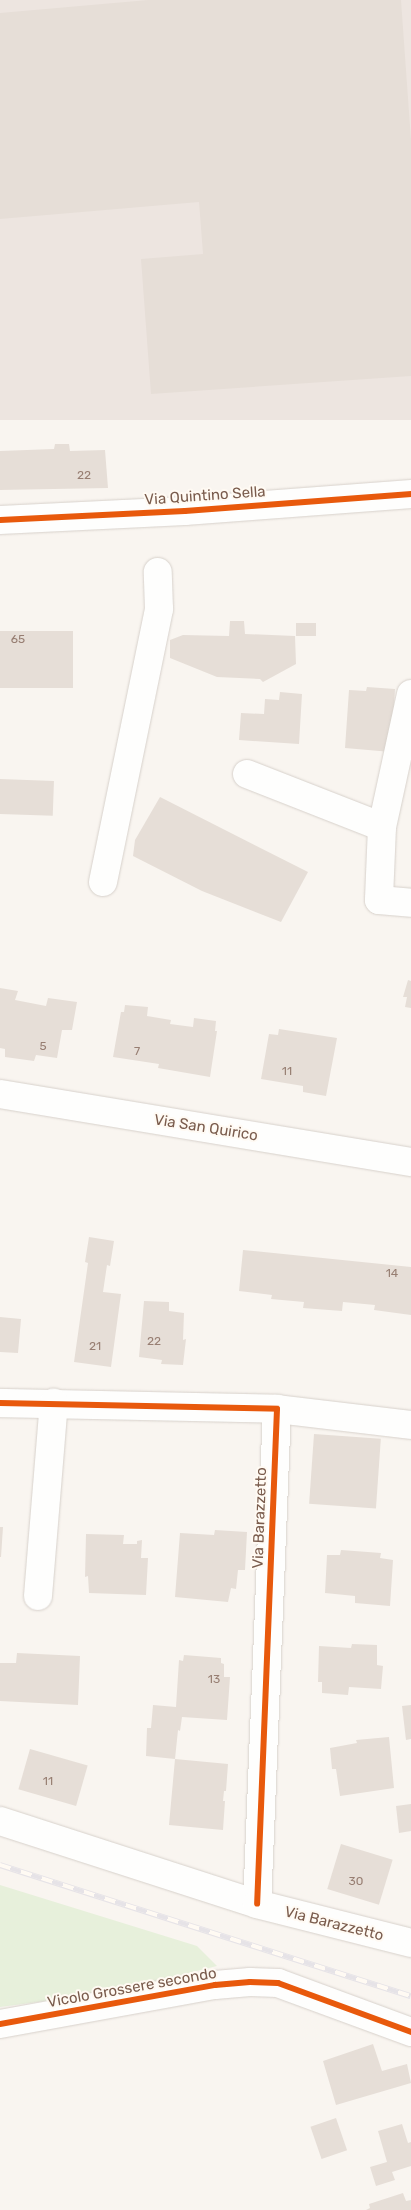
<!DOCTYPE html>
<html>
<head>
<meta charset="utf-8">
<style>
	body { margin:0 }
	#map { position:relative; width:411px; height:2210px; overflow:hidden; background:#f9f5f0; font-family:Rubik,sans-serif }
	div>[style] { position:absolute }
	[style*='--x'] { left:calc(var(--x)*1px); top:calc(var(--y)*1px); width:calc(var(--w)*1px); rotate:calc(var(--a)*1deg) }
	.industrial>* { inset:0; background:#ede5e0; transform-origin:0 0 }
	.green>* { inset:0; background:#e7f0db }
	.building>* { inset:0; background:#e6ded7; transform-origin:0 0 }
	.roads { filter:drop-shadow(0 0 1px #d7d1cb) drop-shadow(0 0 1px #d7d1cb) }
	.street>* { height:28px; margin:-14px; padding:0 14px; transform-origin:14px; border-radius:14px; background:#fefefd }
	.rail>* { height:5.5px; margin-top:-2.75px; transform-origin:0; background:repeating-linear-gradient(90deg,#fffaf3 0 11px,#e6e3e7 0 22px); box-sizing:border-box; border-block:1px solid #e6e3e7 }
	.cycleway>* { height:6px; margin:-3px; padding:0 3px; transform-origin:3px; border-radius:3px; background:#e8590c }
	span { translate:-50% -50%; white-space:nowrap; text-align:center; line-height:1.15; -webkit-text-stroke:4px #fffaf3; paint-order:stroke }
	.number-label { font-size:12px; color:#977e72 }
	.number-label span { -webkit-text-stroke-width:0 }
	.street-label { font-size:15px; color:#7a5c4d }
</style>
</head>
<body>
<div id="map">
	<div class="industrial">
		<i style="left:0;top:0;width:411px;height:420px"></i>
	</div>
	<div class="green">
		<i style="clip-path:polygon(0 1885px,197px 1946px,217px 1966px,107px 1993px,0 2007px)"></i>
	</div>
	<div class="building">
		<i style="clip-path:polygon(148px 0,401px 0,411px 140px,411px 376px,151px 394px,141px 259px,203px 254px,199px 202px,0 219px,0 13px)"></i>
		<i style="clip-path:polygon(55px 444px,69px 444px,70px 451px,105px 450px,108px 488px,0 490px,0 451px,54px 449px)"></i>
		<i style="clip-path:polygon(230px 621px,244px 621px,245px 634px,295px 636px,296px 664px,263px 682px,260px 679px,217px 677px,170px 658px,170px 640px,183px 635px,229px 636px)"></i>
		<i style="left:296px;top:623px;width:20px;height:13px"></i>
		<i style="left:73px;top:631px;width:57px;height:73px;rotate:90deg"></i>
		<i style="clip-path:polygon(367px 687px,395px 689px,391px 752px,345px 748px,349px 690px,366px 691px)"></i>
		<i style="clip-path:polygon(280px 692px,302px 694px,299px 744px,239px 740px,241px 713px,264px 714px,265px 699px,279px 700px)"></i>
		<i style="left:0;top:779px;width:54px;height:35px;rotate:2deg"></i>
		<i style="clip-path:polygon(160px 797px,308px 872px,281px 922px,202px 891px,133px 856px,135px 840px)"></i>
		<i style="clip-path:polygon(408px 980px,411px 981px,411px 1008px,405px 1007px,407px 997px,403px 997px)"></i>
		<i style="clip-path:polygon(0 988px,18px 991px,15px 1000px,46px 1006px,48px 998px,77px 1002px,72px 1030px,62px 1030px,57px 1058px,36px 1055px,34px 1061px,5px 1057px,5px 1049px,0 1048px)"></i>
		<i style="clip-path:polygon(125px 1005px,148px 1007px,147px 1016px,171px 1020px,170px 1024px,193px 1027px,194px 1018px,216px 1021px,215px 1031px,217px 1031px,210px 1077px,158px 1068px,159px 1064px,113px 1057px,121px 1012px,124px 1012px)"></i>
		<i style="clip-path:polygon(279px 1029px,337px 1038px,326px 1096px,303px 1092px,303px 1086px,261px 1079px,269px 1034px,278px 1035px)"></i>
		<i style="clip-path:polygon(89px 1237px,114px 1241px,110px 1266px,107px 1265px,103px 1292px,121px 1294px,111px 1367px,74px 1362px,88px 1263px,85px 1262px)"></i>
		<i style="clip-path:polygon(243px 1250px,411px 1267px,411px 1315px,374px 1310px,375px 1305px,343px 1302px,342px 1311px,303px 1308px,304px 1302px,271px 1299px,272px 1295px,239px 1291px)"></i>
		<i style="clip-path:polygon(144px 1301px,169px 1302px,169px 1311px,184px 1313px,183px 1340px,186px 1339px,183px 1365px,161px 1364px,162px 1360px,139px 1357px)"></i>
		<i style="clip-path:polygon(0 1317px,21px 1319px,18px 1353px,0 1352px)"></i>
		<i style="left:314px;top:1434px;width:67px;height:70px;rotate:4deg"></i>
		<i style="clip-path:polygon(0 1527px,3px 1527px,1px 1557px,0 1557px)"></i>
		<i style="clip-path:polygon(215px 1530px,247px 1532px,245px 1570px,238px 1570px,236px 1589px,231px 1588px,228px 1602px,175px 1597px,180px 1533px,214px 1535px)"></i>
		<i style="clip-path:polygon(86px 1534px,124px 1535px,123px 1544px,137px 1544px,137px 1541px,142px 1540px,141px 1558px,148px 1558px,146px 1595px,89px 1593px,88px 1576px,85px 1577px)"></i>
		<i style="clip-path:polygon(341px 1550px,381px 1553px,380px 1558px,393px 1560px,390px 1606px,355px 1603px,355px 1596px,325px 1593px,327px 1555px,340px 1555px)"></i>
		<i style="clip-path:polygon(352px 1644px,377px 1645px,377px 1665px,383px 1666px,381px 1689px,349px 1687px,348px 1695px,322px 1693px,322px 1682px,318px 1682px,319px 1646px,351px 1648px)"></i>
		<i style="clip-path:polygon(17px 1653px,80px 1656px,78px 1705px,0 1701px,0 1663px,16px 1663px)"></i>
		<i style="clip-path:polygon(184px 1655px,221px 1658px,221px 1663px,224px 1664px,224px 1677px,230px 1677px,227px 1720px,182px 1717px,180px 1731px,178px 1730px,175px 1759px,228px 1764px,226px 1791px,224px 1791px,223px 1801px,225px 1801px,223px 1830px,169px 1825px,175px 1759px,146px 1756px,147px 1728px,151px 1728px,153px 1705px,176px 1707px,179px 1660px,183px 1661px)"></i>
		<i style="clip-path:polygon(411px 1705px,411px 1739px,406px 1740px,402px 1706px)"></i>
		<i style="clip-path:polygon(389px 1737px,394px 1788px,340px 1796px,336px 1769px,332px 1769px,330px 1748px,357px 1743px,356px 1740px)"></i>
		<i style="left:30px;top:1749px;width:60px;height:42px;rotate:16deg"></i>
		<i style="clip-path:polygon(411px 1804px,411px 1831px,399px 1833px,396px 1806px)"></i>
		<i style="left:341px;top:1844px;width:54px;height:47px;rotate:17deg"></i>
		<i style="clip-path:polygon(373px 2044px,382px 2071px,407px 2064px,411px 2083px,336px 2105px,323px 2061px)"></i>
		<i style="left:336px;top:2118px;width:34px;height:27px;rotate:71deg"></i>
		<i style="clip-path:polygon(402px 2124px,408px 2143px,411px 2142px,411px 2166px,392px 2172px,395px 2180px,376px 2186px,370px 2167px,387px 2162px,378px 2131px)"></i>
		<i style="clip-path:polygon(403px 2193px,406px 2201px,411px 2200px,411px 2210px,366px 2210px,370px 2208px,369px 2204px)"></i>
	</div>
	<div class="roads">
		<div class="street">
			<i style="--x:0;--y:520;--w:185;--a:-2.8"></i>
			<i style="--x:185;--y:511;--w:227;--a:-4.3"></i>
			<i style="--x:247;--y:774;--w:145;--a:21.4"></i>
			<i style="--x:382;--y:827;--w:73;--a:92.4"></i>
			<i style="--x:379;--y:900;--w:32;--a:5"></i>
			<i style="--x:382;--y:827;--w:136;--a:-77.7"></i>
			<i style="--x:103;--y:882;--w:279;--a:-78.4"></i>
			<i style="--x:159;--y:609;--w:37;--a:-92"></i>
			<i style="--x:0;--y:1094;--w:417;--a:9.4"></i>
			<i style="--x:0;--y:1403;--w:277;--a:1.2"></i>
			<i style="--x:277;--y:1409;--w:495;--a:92.3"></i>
			<i style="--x:277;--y:1409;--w:135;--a:6.8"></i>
			<i style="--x:38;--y:1596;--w:194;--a:-85.3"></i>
			<i style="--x:0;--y:1821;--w:270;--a:17.9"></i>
			<i style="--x:257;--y:1904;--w:159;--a:14.2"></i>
			<i style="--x:0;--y:2024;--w:219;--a:-10.3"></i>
			<i style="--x:215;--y:1985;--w:35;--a:-5"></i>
			<i style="--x:250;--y:1982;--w:28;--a:2"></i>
			<i style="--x:278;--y:1983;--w:142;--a:20.2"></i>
		</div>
	</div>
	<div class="rail">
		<i style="--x:0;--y:1865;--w:431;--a:17.7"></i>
	</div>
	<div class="cycleway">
		<i style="--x:0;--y:520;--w:185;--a:-2.8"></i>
		<i style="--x:185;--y:511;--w:227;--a:-4.3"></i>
		<i style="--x:0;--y:1403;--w:277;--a:1.2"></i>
		<i style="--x:277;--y:1409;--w:495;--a:92.3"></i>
		<i style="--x:0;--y:2024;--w:219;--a:-10.3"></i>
		<i style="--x:215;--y:1985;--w:35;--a:-5"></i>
		<i style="--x:250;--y:1982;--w:28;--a:2"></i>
		<i style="--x:278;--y:1983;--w:142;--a:20.2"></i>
	</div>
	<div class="number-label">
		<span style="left:84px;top:476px">22</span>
		<span style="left:18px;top:640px">65</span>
		<span style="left:43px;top:1047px">5</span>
		<span style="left:137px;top:1052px">7</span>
		<span style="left:287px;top:1072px">11</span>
		<span style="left:392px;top:1274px">14</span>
		<span style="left:154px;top:1342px">22</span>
		<span style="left:95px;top:1347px">21</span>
		<span style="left:214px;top:1680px">13</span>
		<span style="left:48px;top:1782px">11</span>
		<span style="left:356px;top:1882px">30</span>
	</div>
	<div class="street-label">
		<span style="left:205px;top:496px;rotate:-4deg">Via Quintino Sella</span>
		<span style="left:206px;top:1128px;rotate:9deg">Via San Quirico</span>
		<span style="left:260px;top:1518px;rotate:-88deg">Via Barazzetto</span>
		<span style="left:334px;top:1924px;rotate:14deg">Via Barazzetto</span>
		<span style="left:132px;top:1988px;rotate:-10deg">Vicolo Grossere secondo</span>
	</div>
</div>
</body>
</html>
